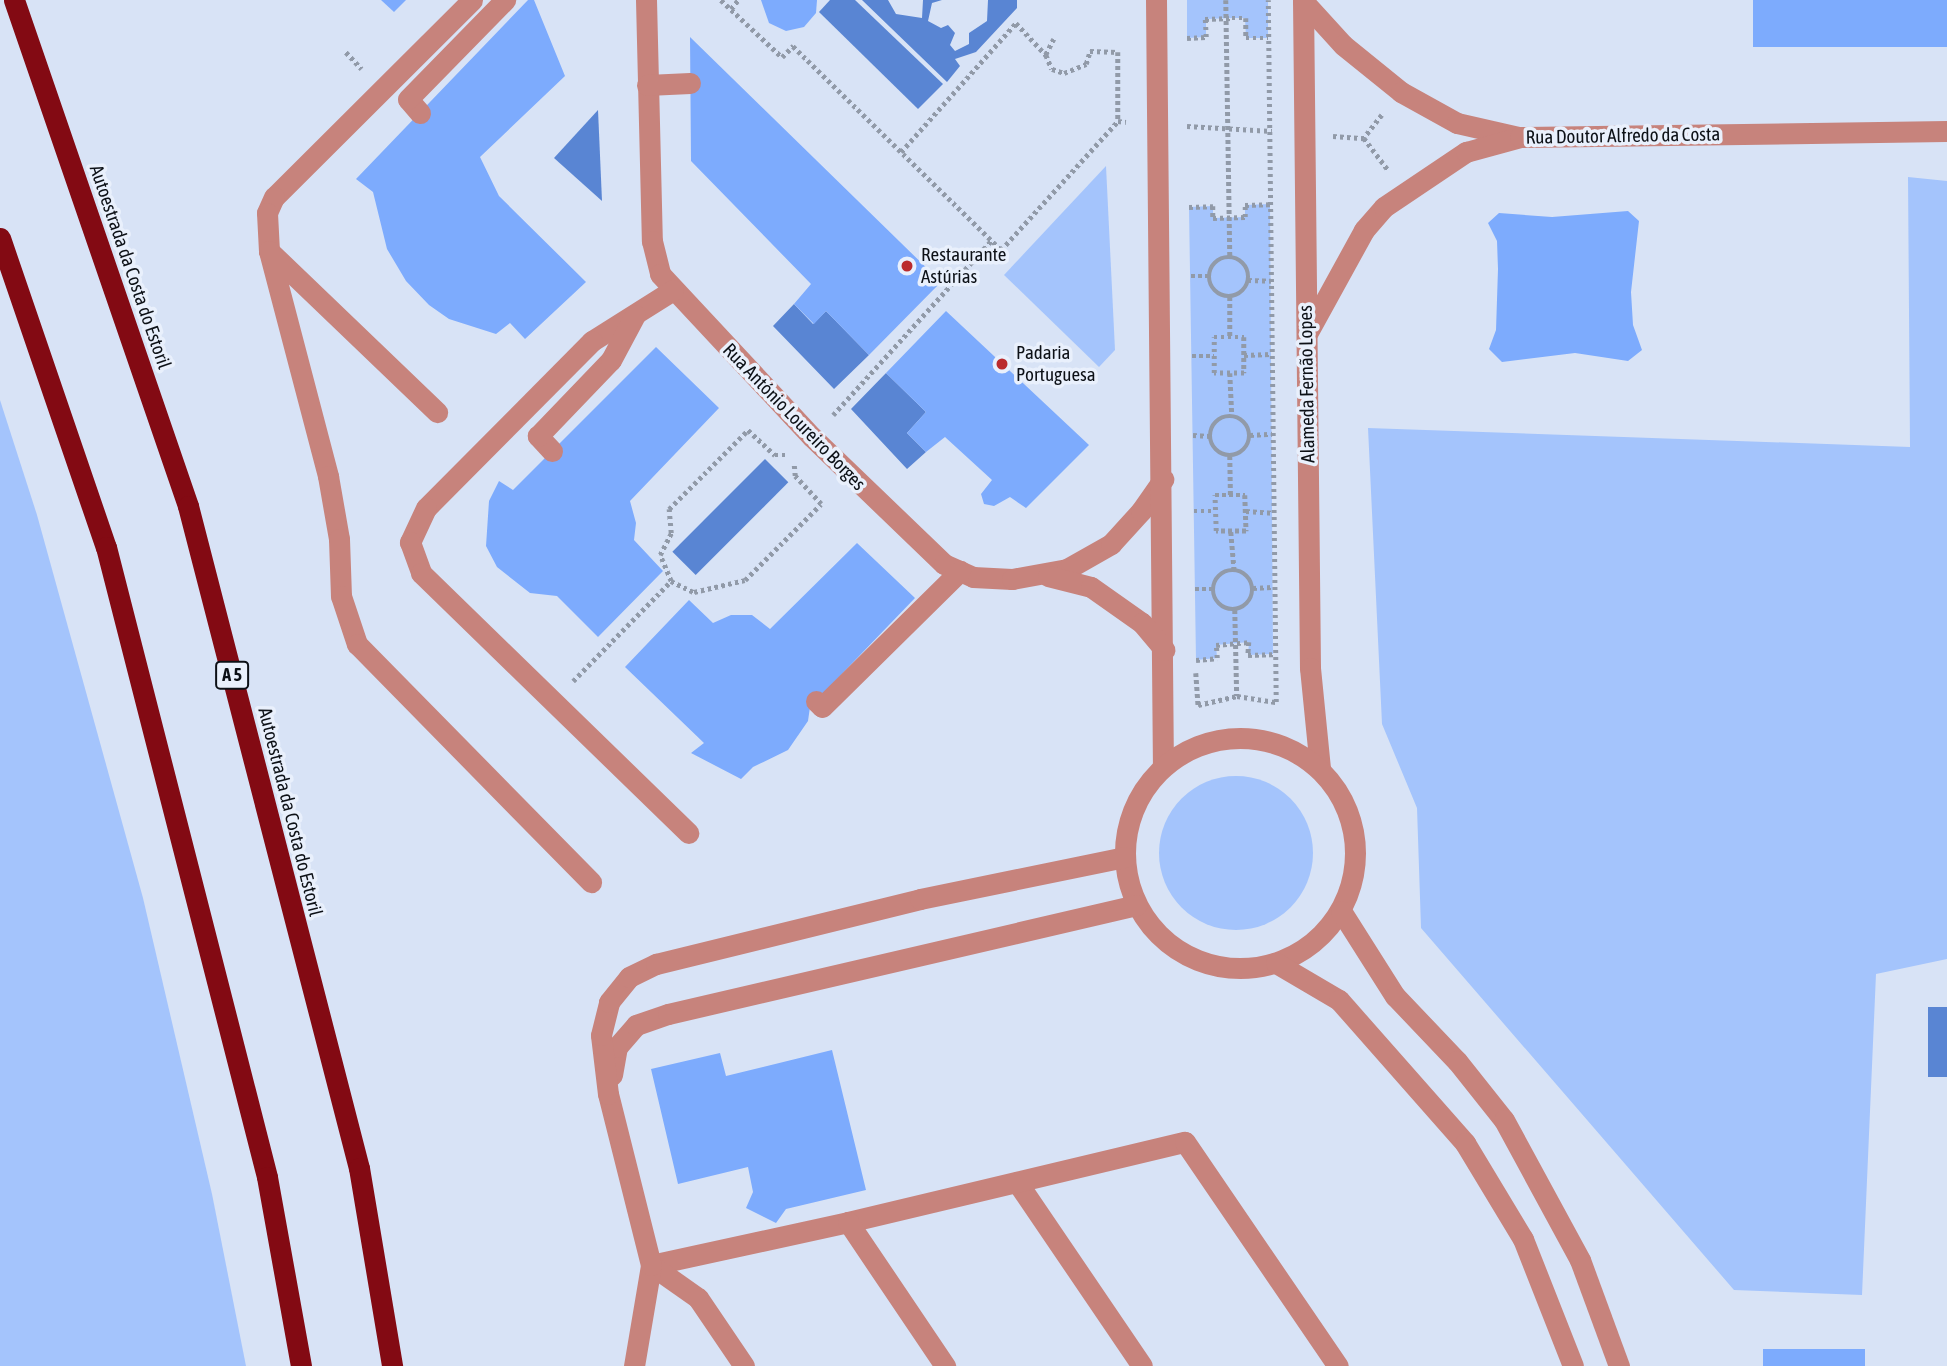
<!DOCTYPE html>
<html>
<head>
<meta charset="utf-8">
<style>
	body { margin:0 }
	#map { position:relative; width:1947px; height:1366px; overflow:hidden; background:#d8e3f6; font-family:"Asap Condensed",sans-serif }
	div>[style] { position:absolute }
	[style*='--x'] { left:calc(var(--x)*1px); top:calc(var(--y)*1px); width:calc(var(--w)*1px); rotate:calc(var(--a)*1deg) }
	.green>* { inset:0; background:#a4c4fc }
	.round { border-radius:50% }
	.water>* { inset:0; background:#5985d3; transform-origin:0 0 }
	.building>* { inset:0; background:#7dabfd; transform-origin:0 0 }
	.path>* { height:4.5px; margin-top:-2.25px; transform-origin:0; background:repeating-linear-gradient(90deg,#919aa8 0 3.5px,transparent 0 7px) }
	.path>.ring { margin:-2.25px; padding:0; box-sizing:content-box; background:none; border:4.5px solid #919aa8; border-radius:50% }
	.minor>* { height:21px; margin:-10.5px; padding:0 10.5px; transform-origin:10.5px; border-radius:10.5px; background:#c7837c }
	.minor>.ring { margin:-10.5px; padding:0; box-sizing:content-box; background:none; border:21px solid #c7837c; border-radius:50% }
	.highway>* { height:21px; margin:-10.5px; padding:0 10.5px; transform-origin:10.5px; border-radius:10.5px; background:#830a13 }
	.dots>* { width:19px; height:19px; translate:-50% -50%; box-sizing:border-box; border:4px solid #e9f0fc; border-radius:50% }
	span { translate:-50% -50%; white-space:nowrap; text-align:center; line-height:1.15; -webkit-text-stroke:7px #e9f0fc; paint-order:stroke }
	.shield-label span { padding:2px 5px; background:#e9f0fc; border:2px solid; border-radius:5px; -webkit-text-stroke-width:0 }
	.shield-label { font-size:18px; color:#0d1117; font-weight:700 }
	.street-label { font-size:19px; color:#0d1117 }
	.poi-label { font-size:19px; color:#0d1117 }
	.left { translate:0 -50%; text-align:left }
</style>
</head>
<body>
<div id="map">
	<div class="green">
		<i style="clip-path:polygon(1187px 0,1268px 0,1268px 38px,1246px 38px,1245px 18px,1232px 18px,1206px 19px,1206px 37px,1187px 38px)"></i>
		<i style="clip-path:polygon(1106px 166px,1115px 350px,1099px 367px,1004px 275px)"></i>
		<i style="clip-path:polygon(1908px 177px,1947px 181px,1947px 959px,1876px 974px,1862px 1295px,1734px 1290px,1421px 928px,1417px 808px,1382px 724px,1368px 428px,1910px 447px)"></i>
		<i style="clip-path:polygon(1270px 204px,1273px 654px,1248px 655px,1249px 642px,1216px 645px,1217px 658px,1196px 660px,1189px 207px,1213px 206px,1213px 218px,1245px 217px,1245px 205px)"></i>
		<i style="clip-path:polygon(0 400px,37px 515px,143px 898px,212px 1194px,246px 1366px,0 1366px)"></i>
		<i class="round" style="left:1159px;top:776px;width:154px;height:154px"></i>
	</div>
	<div class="water">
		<i style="clip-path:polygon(830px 0,855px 0,943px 84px,918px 109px,819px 12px)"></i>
		<i style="clip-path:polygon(862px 0,888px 0,896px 14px,922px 18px,923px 0,942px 0,932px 3px,928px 21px,941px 28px,948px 25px,955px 33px,950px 45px,955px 51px,969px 44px,969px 33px,987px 21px,988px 0,1017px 0,1017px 8px,976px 52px,955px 59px,960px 66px,947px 82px)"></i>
		<i style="clip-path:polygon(598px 110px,602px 201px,554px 158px)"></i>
		<i style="clip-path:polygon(794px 304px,813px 324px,826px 311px,869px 355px,834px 389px,773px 326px)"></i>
		<i style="clip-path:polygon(886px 373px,926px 412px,907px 433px,926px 452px,907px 469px,851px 409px)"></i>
		<i style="left:765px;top:459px;width:33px;height:131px;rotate:45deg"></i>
		<i style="left:1928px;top:1007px;width:19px;height:70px"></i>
	</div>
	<div class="building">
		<i style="clip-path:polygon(381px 0,406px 0,394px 12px)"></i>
		<i style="clip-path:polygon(528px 0,534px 0,565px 76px,480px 157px,499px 196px,586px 282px,525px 339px,510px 323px,496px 334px,449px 319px,429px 305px,406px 281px,387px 249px,373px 192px,356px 179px)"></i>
		<i style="clip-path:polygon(761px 0,817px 0,816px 13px,804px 27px,786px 31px,769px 23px)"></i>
		<i style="left:1753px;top:0;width:194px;height:47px"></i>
		<i style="clip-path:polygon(690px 37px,941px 282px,869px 355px,826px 311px,814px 324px,794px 304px,811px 284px,691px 161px)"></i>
		<i style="clip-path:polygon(1628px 211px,1639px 221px,1631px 292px,1633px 325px,1642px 350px,1628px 361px,1575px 353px,1502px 362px,1489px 349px,1496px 330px,1498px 269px,1497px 241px,1488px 223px,1499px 213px,1552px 217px)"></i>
		<i style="clip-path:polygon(946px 311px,1089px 445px,1026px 508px,1010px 497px,994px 506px,984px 504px,981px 494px,992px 480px,945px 437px,926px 452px,907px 433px,926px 412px,886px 373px)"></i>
		<i style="clip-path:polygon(656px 347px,719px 408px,630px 501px,636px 523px,634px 540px,663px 571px,598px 637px,557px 596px,530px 593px,497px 567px,486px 546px,489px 501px,499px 481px,513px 490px)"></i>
		<i style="clip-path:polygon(857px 543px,915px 598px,810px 707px,808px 721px,788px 750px,753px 767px,741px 779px,691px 753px,704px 743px,625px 667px,689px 600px,713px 623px,731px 615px,752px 615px,770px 629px)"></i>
		<i style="clip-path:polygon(832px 1050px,866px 1190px,786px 1209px,776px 1223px,746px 1208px,753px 1192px,748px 1167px,678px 1184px,651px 1069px,720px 1053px,726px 1076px)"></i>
		<i style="left:1865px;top:1349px;width:17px;height:102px;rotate:90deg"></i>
	</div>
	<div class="path">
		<i style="--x:721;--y:0;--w:83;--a:43.1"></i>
		<i style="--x:782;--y:57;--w:16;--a:-45"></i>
		<i style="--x:793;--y:46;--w:291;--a:44.4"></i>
		<i style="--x:1001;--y:250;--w:174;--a:-47.8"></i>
		<i style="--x:1118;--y:121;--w:8;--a:7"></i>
		<i style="--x:1226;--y:0;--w:257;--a:89.1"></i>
		<i style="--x:731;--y:9;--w:11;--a:-52"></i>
		<i style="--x:1187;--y:38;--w:19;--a:-3"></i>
		<i style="--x:1206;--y:37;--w:18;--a:-93"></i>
		<i style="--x:1205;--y:19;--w:27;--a:-2"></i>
		<i style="--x:1232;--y:18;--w:14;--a:0"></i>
		<i style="--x:1246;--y:18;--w:20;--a:90"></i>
		<i style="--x:1246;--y:38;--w:22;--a:0"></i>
		<i style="--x:1054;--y:39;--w:18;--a:117"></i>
		<i style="--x:1046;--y:55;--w:15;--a:67"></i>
		<i style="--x:1052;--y:69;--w:13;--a:18"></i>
		<i style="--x:1064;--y:73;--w:24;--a:-22"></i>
		<i style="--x:1086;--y:64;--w:14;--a:-73"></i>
		<i style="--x:1090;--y:51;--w:28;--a:2"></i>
		<i style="--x:1118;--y:52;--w:69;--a:90"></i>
		<i style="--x:346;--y:52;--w:23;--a:47"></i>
		<i style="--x:1382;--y:115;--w:29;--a:128"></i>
		<i style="--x:1364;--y:138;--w:40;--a:53"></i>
		<i style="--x:1187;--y:126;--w:85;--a:3.4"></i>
		<i style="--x:1333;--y:136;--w:31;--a:4"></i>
		<i style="--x:901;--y:152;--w:173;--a:-48.3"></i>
		<i style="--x:1016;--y:23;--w:44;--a:46.8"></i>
		<i style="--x:1189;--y:207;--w:24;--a:-2"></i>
		<i style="--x:1213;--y:206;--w:12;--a:90"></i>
		<i style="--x:1213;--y:218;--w:32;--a:-2"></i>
		<i style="--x:1245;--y:217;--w:12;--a:-90"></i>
		<i style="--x:1245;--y:205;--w:25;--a:-2"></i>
		<i class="ring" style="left:1209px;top:257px;width:35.5px;height:35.5px"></i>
		<i style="--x:1191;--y:276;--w:18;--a:0"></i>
		<i style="--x:1248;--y:280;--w:23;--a:2"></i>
		<i style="--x:1230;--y:297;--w:40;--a:90"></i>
		<i style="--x:1214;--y:337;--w:30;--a:0"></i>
		<i style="--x:1244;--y:337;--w:36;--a:90"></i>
		<i style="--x:1244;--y:373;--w:30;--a:180"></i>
		<i style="--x:1214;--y:373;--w:36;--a:-90"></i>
		<i style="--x:1244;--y:355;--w:27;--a:-2"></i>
		<i style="--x:1192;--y:356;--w:22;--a:0"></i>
		<i style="--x:1230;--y:373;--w:43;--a:87.3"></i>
		<i style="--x:833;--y:415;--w:235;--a:-47.8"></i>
		<i class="ring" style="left:1210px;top:416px;width:35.5px;height:35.5px"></i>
		<i style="--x:1193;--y:435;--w:17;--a:3"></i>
		<i style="--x:1250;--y:435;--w:22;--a:-3"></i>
		<i style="--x:1230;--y:456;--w:39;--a:89"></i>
		<i style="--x:1215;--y:495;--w:30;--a:0"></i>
		<i style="--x:1245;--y:495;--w:36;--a:88"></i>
		<i style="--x:1246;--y:531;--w:30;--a:180"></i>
		<i style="--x:1216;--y:531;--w:36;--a:-92"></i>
		<i style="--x:1194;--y:511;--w:21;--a:0"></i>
		<i style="--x:1246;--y:511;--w:27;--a:4"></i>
		<i style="--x:1231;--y:532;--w:37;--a:85"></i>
		<i class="ring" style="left:1213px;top:570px;width:35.5px;height:35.5px"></i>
		<i style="--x:671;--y:581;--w:28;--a:-113"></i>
		<i style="--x:660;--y:555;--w:25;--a:-63"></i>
		<i style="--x:671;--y:533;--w:24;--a:-95"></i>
		<i style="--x:669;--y:509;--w:112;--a:-45"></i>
		<i style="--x:748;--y:430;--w:37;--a:43"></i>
		<i style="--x:775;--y:455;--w:11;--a:0"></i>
		<i style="--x:1253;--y:588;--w:20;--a:-3"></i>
		<i style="--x:1195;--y:589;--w:18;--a:0"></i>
		<i style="--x:1235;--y:610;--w:86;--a:88.7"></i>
		<i style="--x:1196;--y:660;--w:21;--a:-5"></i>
		<i style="--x:1217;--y:658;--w:13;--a:-94"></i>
		<i style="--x:1216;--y:645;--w:33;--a:-5"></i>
		<i style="--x:1249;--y:642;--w:13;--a:94"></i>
		<i style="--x:1248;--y:655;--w:25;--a:-2"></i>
		<i style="--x:1196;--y:673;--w:32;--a:86"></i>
		<i style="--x:1198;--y:705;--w:40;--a:-13"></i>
		<i style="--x:1237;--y:696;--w:39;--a:9"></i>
		<i style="--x:1276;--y:702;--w:702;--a:-90.65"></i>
		<i style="--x:573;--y:681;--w:140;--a:-45.6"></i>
		<i style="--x:671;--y:581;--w:25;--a:26"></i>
		<i style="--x:694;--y:592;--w:52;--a:-13.2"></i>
		<i style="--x:745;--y:580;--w:107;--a:-45"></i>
		<i style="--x:821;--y:504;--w:38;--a:-133"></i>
		<i style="--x:795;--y:476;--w:12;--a:-95"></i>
	</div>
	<div class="minor">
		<i style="--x:472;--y:0;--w:279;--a:135.1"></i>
		<i style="--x:274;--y:197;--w:17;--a:114"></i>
		<i style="--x:267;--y:213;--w:38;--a:87"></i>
		<i style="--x:269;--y:251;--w:233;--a:75.3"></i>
		<i style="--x:328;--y:476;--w:64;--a:80.1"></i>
		<i style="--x:339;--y:539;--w:57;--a:88"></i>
		<i style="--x:341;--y:596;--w:51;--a:71.6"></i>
		<i style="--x:357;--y:644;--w:334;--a:45.5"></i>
		<i style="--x:646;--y:0;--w:241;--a:88.6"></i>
		<i style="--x:652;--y:241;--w:34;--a:76"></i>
		<i style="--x:660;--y:274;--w:223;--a:47"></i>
		<i style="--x:812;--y:437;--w:183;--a:43.9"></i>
		<i style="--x:944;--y:564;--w:32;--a:24"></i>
		<i style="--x:973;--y:577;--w:39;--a:3"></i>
		<i style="--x:1012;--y:579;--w:56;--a:-10.3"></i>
		<i style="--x:1067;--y:569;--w:51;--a:-29.6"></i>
		<i style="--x:1111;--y:544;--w:45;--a:-47.7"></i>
		<i style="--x:1141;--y:511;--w:39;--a:-55"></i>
		<i style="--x:1156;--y:0;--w:765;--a:89.48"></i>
		<i style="--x:1303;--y:0;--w:668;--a:89.4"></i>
		<i style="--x:1310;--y:668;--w:100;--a:84.3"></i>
		<i style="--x:1303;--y:1;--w:59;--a:47.7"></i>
		<i style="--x:1343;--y:45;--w:75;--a:39"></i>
		<i style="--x:1401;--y:92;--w:64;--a:29"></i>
		<i style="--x:1457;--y:123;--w:63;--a:12.9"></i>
		<i style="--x:647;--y:85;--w:43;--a:-2.7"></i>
		<i style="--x:420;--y:113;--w:18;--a:-131"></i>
		<i style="--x:408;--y:99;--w:139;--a:-45.6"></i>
		<i style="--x:269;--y:251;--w:233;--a:43.8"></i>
		<i style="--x:673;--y:290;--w:96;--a:147.8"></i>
		<i style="--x:592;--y:341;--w:235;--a:134.8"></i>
		<i style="--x:426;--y:508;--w:38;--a:115"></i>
		<i style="--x:410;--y:542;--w:33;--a:70"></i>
		<i style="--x:421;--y:573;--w:373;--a:44.2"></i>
		<i style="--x:1308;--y:332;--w:116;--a:-61.2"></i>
		<i style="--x:1364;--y:230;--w:30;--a:-49"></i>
		<i style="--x:1384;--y:207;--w:99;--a:-33.9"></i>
		<i style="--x:1466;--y:152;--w:56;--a:-15.5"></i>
		<i style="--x:1520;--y:137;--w:427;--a:-0.8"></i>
		<i style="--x:552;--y:451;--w:21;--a:-133"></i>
		<i style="--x:538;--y:436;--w:105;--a:-46.2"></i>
		<i style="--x:611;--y:360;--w:51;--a:-61.9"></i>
		<i style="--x:1048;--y:576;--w:44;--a:14.3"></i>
		<i style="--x:1091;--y:587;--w:62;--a:35.2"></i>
		<i style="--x:1142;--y:623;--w:35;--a:50"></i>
		<i style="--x:816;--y:701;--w:8;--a:45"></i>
		<i style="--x:822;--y:707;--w:194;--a:-44.6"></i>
		<i class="ring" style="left:1125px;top:738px;width:209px;height:209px"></i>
		<i style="--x:1341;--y:911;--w:101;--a:57.6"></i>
		<i style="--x:1395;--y:996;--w:90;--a:46.4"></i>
		<i style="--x:1457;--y:1061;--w:75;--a:51.5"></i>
		<i style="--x:1504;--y:1120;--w:159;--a:61.5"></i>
		<i style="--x:1580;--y:1260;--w:113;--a:69.8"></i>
		<i style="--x:1276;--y:963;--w:73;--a:30.4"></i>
		<i style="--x:1339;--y:1000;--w:191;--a:48.6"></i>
		<i style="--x:1465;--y:1143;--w:112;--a:58.9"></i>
		<i style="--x:1523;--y:1239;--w:136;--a:68.5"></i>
		<i style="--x:612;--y:1075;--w:28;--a:-80"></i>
		<i style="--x:617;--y:1047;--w:29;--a:-49"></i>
		<i style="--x:636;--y:1025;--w:34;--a:-19"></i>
		<i style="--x:668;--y:1014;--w:481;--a:-13.1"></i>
		<i style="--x:1017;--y:1182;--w:222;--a:55.8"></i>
		<i style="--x:848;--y:1222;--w:346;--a:-13.4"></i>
		<i style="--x:1185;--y:1142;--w:271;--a:55.7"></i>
		<i style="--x:651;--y:1265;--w:202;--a:-12.3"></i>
		<i style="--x:848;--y:1222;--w:174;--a:56"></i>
		<i style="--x:651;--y:1265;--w:57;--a:35.1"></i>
		<i style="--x:698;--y:1298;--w:82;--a:55.9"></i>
		<i style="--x:634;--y:1366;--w:102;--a:-80.4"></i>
		<i style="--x:651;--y:1265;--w:176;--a:-104.1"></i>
		<i style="--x:608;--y:1094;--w:59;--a:-96.8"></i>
		<i style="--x:601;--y:1035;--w:34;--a:-76"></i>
		<i style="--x:609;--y:1002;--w:32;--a:-51"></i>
		<i style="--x:629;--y:977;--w:30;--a:-26"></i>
		<i style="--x:656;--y:964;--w:272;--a:-13.8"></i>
		<i style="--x:920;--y:899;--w:209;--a:-11.6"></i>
	</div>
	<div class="highway">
		<i style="--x:14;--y:0;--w:535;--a:71.02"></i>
		<i style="--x:188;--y:506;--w:684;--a:75.52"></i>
		<i style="--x:359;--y:1168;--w:201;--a:80.5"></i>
		<i style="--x:0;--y:238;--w:327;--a:71.1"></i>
		<i style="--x:106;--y:547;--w:650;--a:75.66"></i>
		<i style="--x:267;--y:1177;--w:192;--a:79.8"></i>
	</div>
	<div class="dots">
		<i style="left:907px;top:266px;background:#bb2b2d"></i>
		<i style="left:1002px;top:364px;background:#bb2b2d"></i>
	</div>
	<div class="shield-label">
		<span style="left:232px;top:675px">A 5</span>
	</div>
	<div class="street-label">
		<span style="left:1623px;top:136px;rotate:-1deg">Rua Doutor Alfredo da Costa</span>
		<span style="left:130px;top:267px;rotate:71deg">Autoestrada da Costa do Estoril</span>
		<span style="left:1307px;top:384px;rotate:-91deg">Alameda Fernão Lopes</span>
		<span style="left:794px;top:417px;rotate:46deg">Rua António Loureiro Borges</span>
		<span style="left:290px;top:812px;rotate:76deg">Autoestrada da Costa do Estoril</span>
	</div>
	<div class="poi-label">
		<span class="left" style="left:921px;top:266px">Restaurante<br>Astúrias</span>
		<span class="left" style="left:1016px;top:364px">Padaria<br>Portuguesa</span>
	</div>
</div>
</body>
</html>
